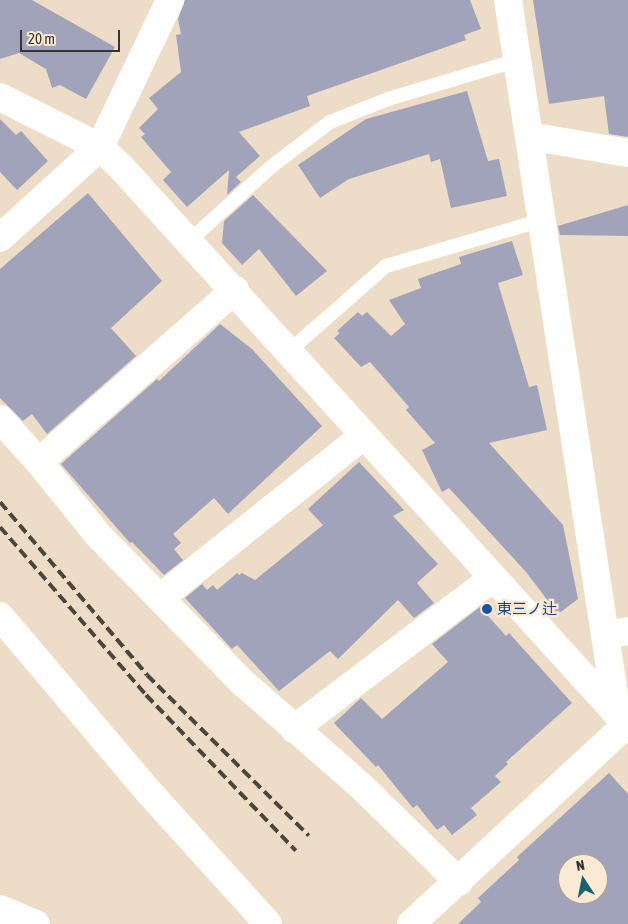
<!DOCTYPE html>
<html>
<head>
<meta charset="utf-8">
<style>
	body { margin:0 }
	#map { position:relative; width:628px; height:924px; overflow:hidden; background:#edddc7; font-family:"Asap Condensed","Noto Sans JP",sans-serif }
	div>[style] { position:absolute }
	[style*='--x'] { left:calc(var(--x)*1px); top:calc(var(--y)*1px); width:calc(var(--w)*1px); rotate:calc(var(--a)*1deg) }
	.building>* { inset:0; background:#a1a3ba }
	.service>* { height:14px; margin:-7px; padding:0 7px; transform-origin:7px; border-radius:7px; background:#fff }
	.minor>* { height:28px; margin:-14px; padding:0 14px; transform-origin:14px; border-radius:14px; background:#fff }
	.tertiary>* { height:28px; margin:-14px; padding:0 14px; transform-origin:14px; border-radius:14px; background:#fff }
	.rail>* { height:4px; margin-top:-2px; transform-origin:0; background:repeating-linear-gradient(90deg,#4c453c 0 10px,transparent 0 15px) }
	.dots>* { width:14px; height:14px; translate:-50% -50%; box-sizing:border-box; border:2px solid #fbead4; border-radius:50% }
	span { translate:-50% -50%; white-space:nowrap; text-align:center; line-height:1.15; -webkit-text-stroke:4.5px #fbead4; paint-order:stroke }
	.transit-label { font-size:15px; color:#164399 }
	.left { translate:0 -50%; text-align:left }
	.north { position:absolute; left:558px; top:854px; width:50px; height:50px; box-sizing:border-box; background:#fbead4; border:1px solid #aea191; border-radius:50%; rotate:349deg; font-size:14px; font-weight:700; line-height:20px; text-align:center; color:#3a342c }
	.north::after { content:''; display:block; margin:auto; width:18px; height:22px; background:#1c5f72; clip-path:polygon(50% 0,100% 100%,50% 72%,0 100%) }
	.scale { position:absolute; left:20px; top:30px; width:100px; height:22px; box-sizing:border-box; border:2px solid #3a342c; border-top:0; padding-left:6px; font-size:15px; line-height:18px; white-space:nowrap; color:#3a342c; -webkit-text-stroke:4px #fbead4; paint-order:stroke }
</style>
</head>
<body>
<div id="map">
	<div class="building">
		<i style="clip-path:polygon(0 0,32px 0,115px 47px,86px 99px,60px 85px,52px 88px,46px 69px,19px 53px,0 59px)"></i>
		<i style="clip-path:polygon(185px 0,470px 0,481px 29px,464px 35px,466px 40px,307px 96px,310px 106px,239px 132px,260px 156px,236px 177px,241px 182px,227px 195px,229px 170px,187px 207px,163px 180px,171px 172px,141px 137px,145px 134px,139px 128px,158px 109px,149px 98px,181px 72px,176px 35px,181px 34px,178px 19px)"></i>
		<i style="clip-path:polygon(533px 0,628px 0,628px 137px,609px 134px,604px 96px,549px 104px)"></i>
		<i style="clip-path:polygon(467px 91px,488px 161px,499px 159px,507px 196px,451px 208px,440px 159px,431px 162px,429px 154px,349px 179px,320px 198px,298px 165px,366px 119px)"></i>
		<i style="clip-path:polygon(0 119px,16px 135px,21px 131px,48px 161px,17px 190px,0 172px)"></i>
		<i style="clip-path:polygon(88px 193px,162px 281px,111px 328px,136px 356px,47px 434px,32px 414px,23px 421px,0 398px,0 269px)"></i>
		<i style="clip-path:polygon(253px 195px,327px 271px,296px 296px,259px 249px,242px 265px,222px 243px,224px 221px)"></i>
		<i style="clip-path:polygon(628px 205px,628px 236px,560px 235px,558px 226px)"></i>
		<i style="clip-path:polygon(512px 241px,523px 275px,498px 283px,529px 387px,537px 385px,547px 430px,489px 443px,563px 525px,578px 599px,558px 614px,526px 572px,449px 488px,442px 492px,422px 450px,435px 443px,406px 410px,409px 407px,370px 362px,361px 367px,334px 338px,340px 333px,337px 331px,358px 312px,362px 316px,367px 312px,391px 336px,405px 324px,389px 300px,421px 288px,418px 279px,461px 264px,459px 257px)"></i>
		<i style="clip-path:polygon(220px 324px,252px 349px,322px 426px,228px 514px,214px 498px,173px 534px,181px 543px,174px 549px,183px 560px,164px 575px,132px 542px,130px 543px,61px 464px,157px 379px,159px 381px)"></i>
		<i style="clip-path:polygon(359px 462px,404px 510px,393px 516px,438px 564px,417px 583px,434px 603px,414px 618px,398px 600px,338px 659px,330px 651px,279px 691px,237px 645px,232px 649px,185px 598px,202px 584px,207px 590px,213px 585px,217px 590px,237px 573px,239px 575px,242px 573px,255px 580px,323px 525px,308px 509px)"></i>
		<i style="clip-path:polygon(480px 607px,506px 636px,509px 633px,572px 703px,506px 762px,508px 764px,495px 776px,501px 782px,471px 808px,477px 815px,452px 835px,444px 825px,437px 830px,417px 805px,413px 808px,378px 765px,376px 767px,334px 723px,361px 698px,382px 719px,448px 662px,432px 644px)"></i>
		<i style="clip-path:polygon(evenodd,609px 773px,628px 794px,628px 924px,458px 924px,481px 902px,478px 898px,519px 860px,517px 857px,609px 773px,568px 864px,598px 864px,598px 894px,568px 894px,568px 864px)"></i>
	</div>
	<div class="service">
		<i style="--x:189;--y:241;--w:112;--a:-42.1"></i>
		<i style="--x:272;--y:166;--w:73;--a:-37.2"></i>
		<i style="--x:330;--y:122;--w:62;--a:-21.6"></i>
		<i style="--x:388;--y:99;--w:136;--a:-16.7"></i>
		<i style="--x:288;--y:352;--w:130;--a:-41.3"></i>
		<i style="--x:386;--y:266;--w:163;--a:-16.4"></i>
	</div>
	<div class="minor">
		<i style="--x:529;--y:136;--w:100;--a:9.7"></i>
		<i style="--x:0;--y:238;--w:135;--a:-42.3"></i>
		<i style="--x:100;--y:147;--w:163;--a:-64.5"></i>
		<i style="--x:0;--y:419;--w:58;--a:47.8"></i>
		<i style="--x:39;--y:462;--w:95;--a:51"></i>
		<i style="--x:99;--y:536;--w:203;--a:45.6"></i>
		<i style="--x:241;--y:681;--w:159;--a:41.2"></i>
		<i style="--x:361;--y:786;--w:137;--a:44.4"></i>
		<i style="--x:39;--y:462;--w:261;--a:-41.3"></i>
		<i style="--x:160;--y:598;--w:261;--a:-38.6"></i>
		<i style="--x:0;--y:616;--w:229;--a:49.8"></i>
		<i style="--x:148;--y:791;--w:179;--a:47.9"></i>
		<i style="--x:606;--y:635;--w:22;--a:-10"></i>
		<i style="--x:294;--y:729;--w:250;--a:-37.2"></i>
	</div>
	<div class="tertiary">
		<i style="--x:508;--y:0;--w:722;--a:81.32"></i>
		<i style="--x:0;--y:97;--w:112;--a:26.6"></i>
		<i style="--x:100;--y:147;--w:29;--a:44"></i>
		<i style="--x:121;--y:167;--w:755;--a:47.79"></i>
		<i style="--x:0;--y:909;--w:39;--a:23"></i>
		<i style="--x:411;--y:924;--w:294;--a:-42.8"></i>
	</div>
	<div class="rail">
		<i style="--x:0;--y:502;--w:227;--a:49.6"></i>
		<i style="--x:147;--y:675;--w:228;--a:44.8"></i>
		<i style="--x:0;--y:527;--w:223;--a:49"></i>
		<i style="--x:146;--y:695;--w:216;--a:46.1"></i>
	</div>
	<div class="dots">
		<i style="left:487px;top:609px;background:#1a4fb4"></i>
	</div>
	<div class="transit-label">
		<span class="left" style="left:497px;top:609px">東三ノ辻</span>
	</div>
	<div class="north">N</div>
	<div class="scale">20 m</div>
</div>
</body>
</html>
